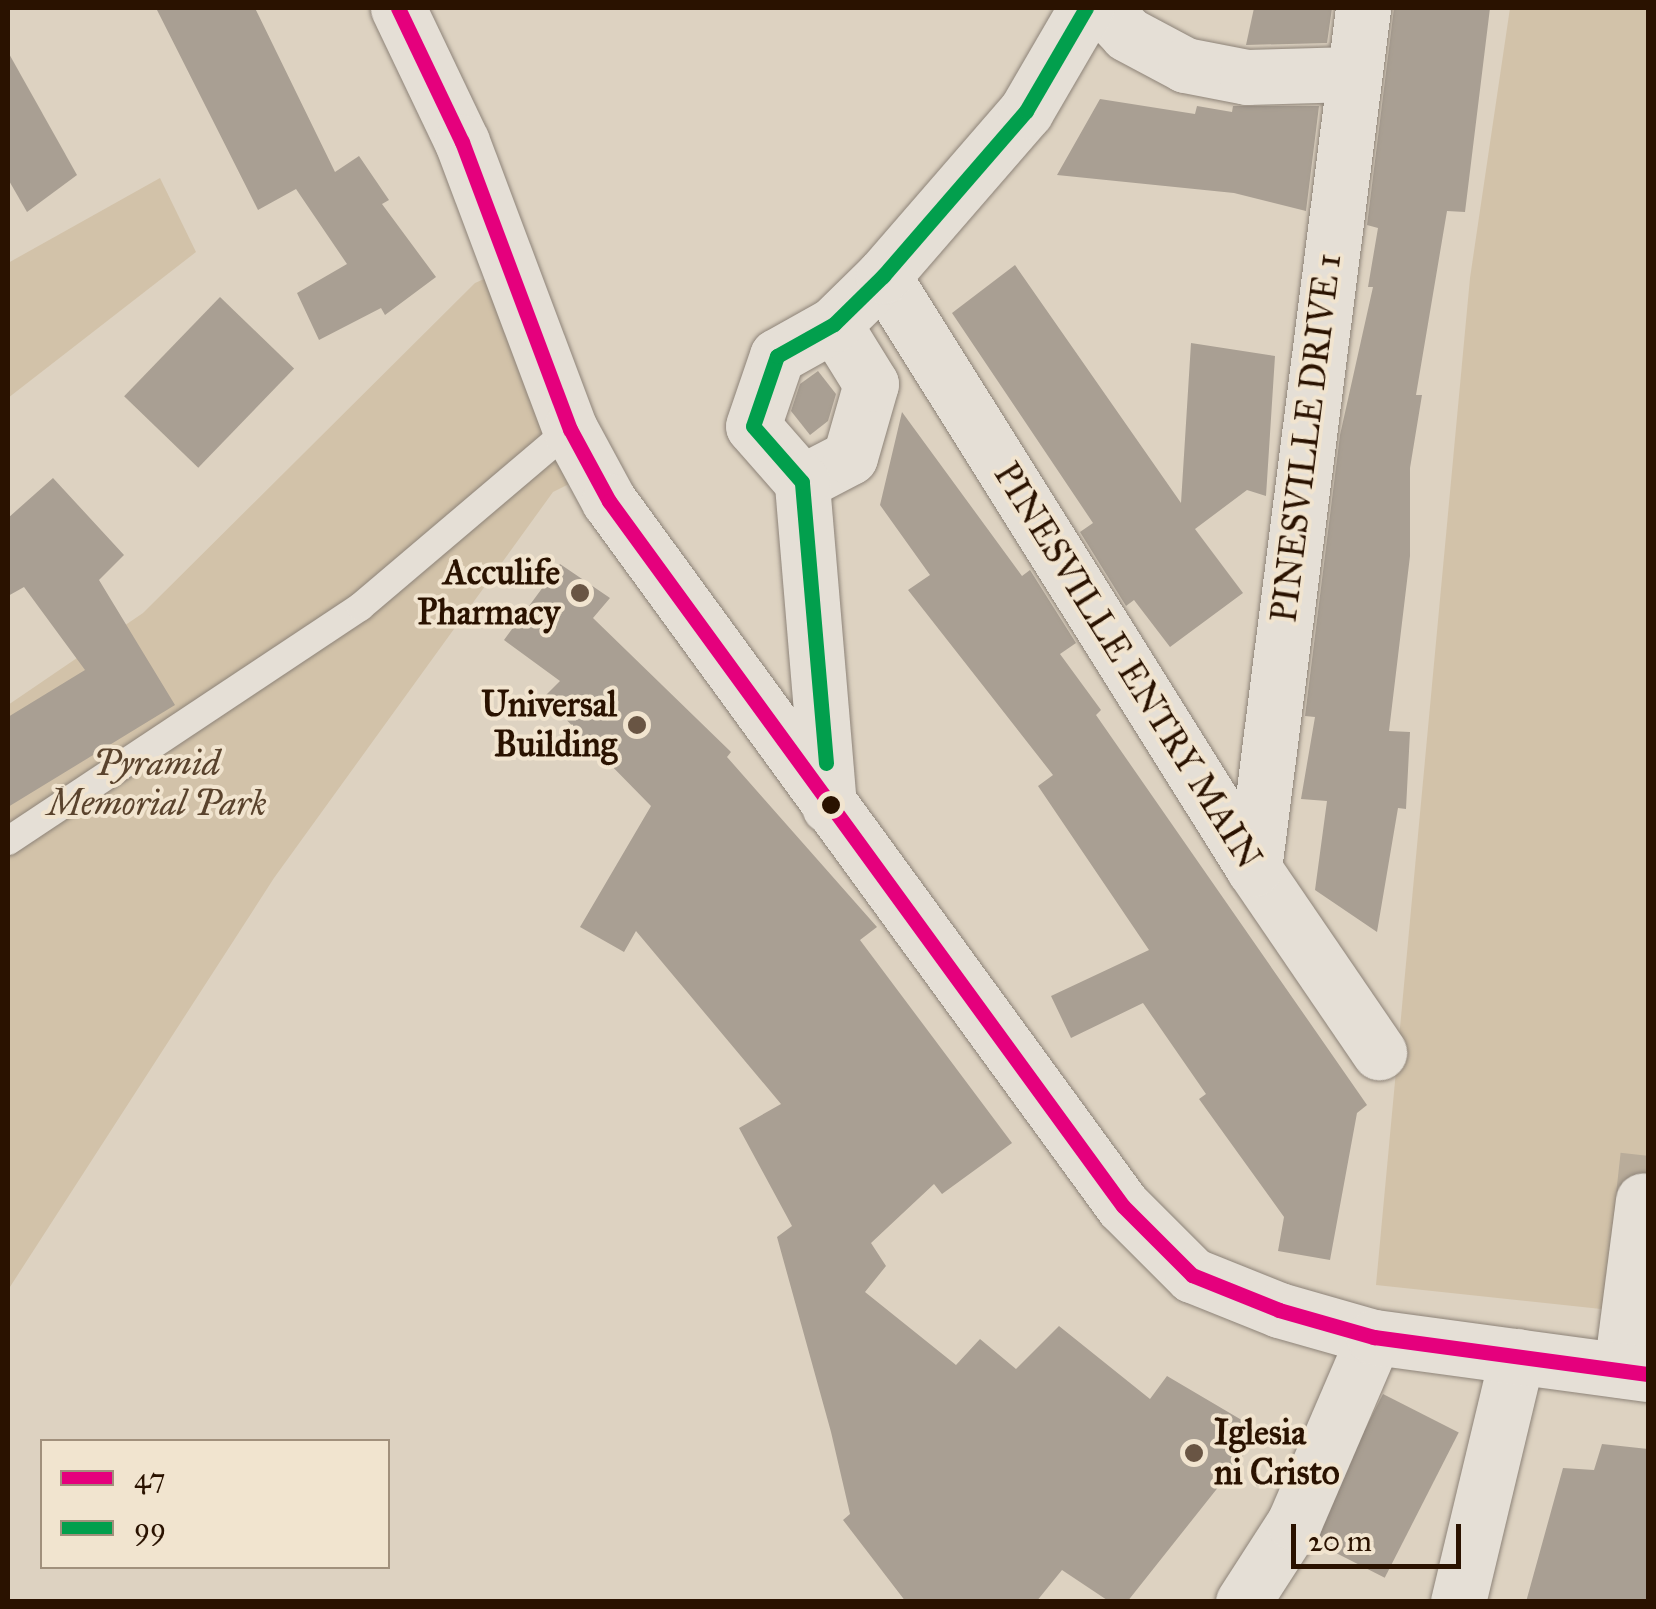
<!DOCTYPE html>
<html>
<head>
<meta charset="utf-8">
<style>
	body { margin:0 }
	#map { position:relative; width:1656px; height:1609px; overflow:hidden; background:#ddd2c1; font-family:"IM FELL Great Primer",serif }
	div>[style] { position:absolute }
	[style*='--x'] { left:calc(var(--x)*1px); top:calc(var(--y)*1px); width:calc(var(--w)*1px); rotate:calc(var(--a)*1deg) }
	.green>* { inset:0; background:#d2c2a9 }
	.building>* { inset:0; background:#a99f93; transform-origin:0 0 }
	.minor-tunnel>* { height:55px; margin-top:-27.5px; transform-origin:0; background:repeating-linear-gradient(90deg,#b9ac9a 0 55px,transparent 0 83px) }
	.roads { filter:drop-shadow(0 0 2px #8d8378) drop-shadow(0 0 2px #8d8378) }
	.service>* { height:28px; margin:-14px; padding:0 14px; transform-origin:14px; border-radius:14px; background:#e5dfd6 }
	.minor>* { height:55px; margin:-27.5px; padding:0 27.5px; transform-origin:27.5px; border-radius:27.5px; background:#e5dfd6 }
	.secondary>* { height:55px; margin:-27.5px; padding:0 27.5px; transform-origin:27.5px; border-radius:27.5px; background:#e5dfd6 }
	.bus-1>* { height:15px; margin:-7.5px; padding:0 7.5px; transform-origin:7.5px; border-radius:7.5px; background:#e5007d }
	.bus-2>* { height:15px; margin:-7.5px; padding:0 7.5px; transform-origin:7.5px; border-radius:7.5px; background:#029f4d }
	.dots>* { width:28px; height:28px; translate:-50% -50%; box-sizing:border-box; border:5px solid #f1e4cf; border-radius:50% }
	span { translate:-50% -50%; white-space:nowrap; text-align:center; line-height:1.15; -webkit-text-stroke:8px #f1e4cf; paint-order:stroke }
	.street-label { font-size:35px; color:#2a1200 }
	.poi-label { font-size:35px; color:#2a1200; font-weight:700 }
	.right { translate:-100% -50%; text-align:right }
	.left { translate:0 -50%; text-align:left }
	.park-label { font-size:35px; color:#5a432d; font-style:italic }
	.frame { position:absolute; inset:0; border:10px solid #2a1200; pointer-events:none }
	.legend { position:absolute; left:40px; top:1439px; width:350px; height:130px; box-sizing:border-box; background:#f1e4cf; border:2px solid #a1907c; margin:0; padding:12px 18px; list-style:none; font-size:30px; color:#2a1200 }
	.legend li { display:flex; align-items:center; gap:20px; height:50px }
	.legend b { width:50px; border:2px solid #a1907c }
	.scale { position:absolute; left:1291px; top:1524px; width:170px; height:45px; box-sizing:border-box; border:5px solid #2a1200; border-top:0; padding-left:12px; font-size:30px; line-height:35px; white-space:nowrap; color:#2a1200; -webkit-text-stroke:8px #f1e4cf; paint-order:stroke }
</style>
</head>
<body>
<div id="map">
	<div class="green">
		<i style="clip-path:polygon(1510px 8px,1648px 8px,1648px 1314px,1376px 1285px,1470px 278px)"></i>
		<i style="clip-path:polygon(160px 178px,196px 252px,8px 398px,8px 263px)"></i>
		<i style="clip-path:polygon(491px 276px,575px 481px,553px 492px,274px 878px,8px 1290px,8px 705px,143px 613px,475px 283px)"></i>
	</div>
	<div class="building">
		<i style="clip-path:polygon(156px 8px,255px 8px,335px 172px,359px 156px,389px 200px,382px 204px,436px 277px,385px 315px,381px 308px,319px 340px,297px 293px,347px 264px,296px 189px,258px 210px)"></i>
		<i style="clip-path:polygon(1254px 8px,1332px 8px,1327px 43px,1246px 45px)"></i>
		<i style="clip-path:polygon(1394px 8px,1490px 8px,1465px 212px,1447px 211px,1416px 395px,1422px 395px,1410px 468px,1410px 556px,1389px 731px,1410px 732px,1406px 809px,1398px 808px,1377px 932px,1315px 890px,1327px 801px,1301px 799px,1315px 717px,1305px 716px,1340px 435px,1373px 287px,1368px 287px,1378px 228px,1367px 225px)"></i>
		<i style="clip-path:polygon(8px 52px,77px 175px,27px 212px,8px 179px)"></i>
		<i style="clip-path:polygon(1100px 99px,1195px 114px,1197px 106px,1232px 112px,1233px 106px,1319px 106px,1306px 211px,1234px 193px,1057px 175px)"></i>
		<i style="clip-path:polygon(1015px 265px,1181px 503px,1191px 343px,1275px 356px,1266px 496px,1247px 490px,1195px 529px,1243px 593px,1170px 647px,1134px 600px,1126px 606px,1080px 532px,1093px 523px,952px 313px)"></i>
		<i style="left:220px;top:297px;width:103px;height:138px;rotate:44deg"></i>
		<i style="clip-path:polygon(818px 371px,836px 394px,828px 421px,810px 435px,791px 411px,800px 384px)"></i>
		<i style="clip-path:polygon(902px 412px,1022px 576px,1030px 570px,1076px 643px,1060px 654px,1101px 710px,1096px 715px,1367px 1105px,1357px 1113px,1330px 1260px,1278px 1251px,1284px 1217px,1199px 1099px,1206px 1094px,1143px 1003px,1071px 1038px,1051px 996px,1149px 950px,1038px 786px,1053px 775px,908px 590px,930px 575px,880px 505px)"></i>
		<i style="clip-path:polygon(53px 478px,124px 555px,99px 580px,175px 705px,8px 807px,8px 717px,85px 670px,24px 587px,8px 596px,8px 518px)"></i>
		<i style="clip-path:polygon(560px 564px,610px 598px,593px 618px,731px 752px,727px 757px,877px 927px,860px 940px,1012px 1143px,942px 1194px,934px 1184px,871px 1243px,886px 1266px,865px 1292px,956px 1365px,980px 1339px,1016px 1369px,1059px 1326px,1150px 1399px,1167px 1376px,1262px 1432px,1127px 1602px,1110px 1602px,1062px 1570px,1036px 1602px,906px 1602px,843px 1520px,850px 1514px,831px 1432px,777px 1237px,792px 1226px,739px 1128px,781px 1104px,636px 931px,624px 952px,580px 927px,651px 806px,544px 697px,560px 681px,504px 640px)"></i>
		<i style="left:1383px;top:1394px;width:85px;height:163px;rotate:27deg"></i>
		<i style="clip-path:polygon(1602px 1444px,1648px 1449px,1648px 1602px,1526px 1602px,1563px 1468px,1594px 1470px)"></i>
	</div>
	<div class="minor-tunnel">
		<i style="--x:1643;--y:1200;--w:45;--a:-83.7"></i>
	</div>
	<div class="roads">
		<div class="service">
			<i style="--x:8;--y:841;--w:423;--a:-33.6"></i>
			<i style="--x:360;--y:607;--w:275;--a:-40.3"></i>
		</div>
		<div class="minor">
			<i style="--x:1103;--y:8;--w:35;--a:47"></i>
			<i style="--x:1127;--y:34;--w:66;--a:28.1"></i>
			<i style="--x:1185;--y:65;--w:63;--a:11"></i>
			<i style="--x:1247;--y:77;--w:105;--a:-1.6"></i>
			<i style="--x:883;--y:276;--w:699;--a:57.97"></i>
			<i style="--x:1254;--y:869;--w:222;--a:55.7"></i>
			<i style="--x:802;--y:482;--w:54;--a:-27.5"></i>
			<i style="--x:850;--y:457;--w:76;--a:-74"></i>
			<i style="--x:871;--y:384;--w:70;--a:-121.7"></i>
			<i style="--x:829;--y:806;--w:325;--a:-94.8"></i>
			<i style="--x:802;--y:482;--w:74;--a:-131.2"></i>
			<i style="--x:753;--y:426;--w:74;--a:-71.1"></i>
			<i style="--x:777;--y:356;--w:65;--a:-29.3"></i>
			<i style="--x:834;--y:324;--w:69;--a:-44.4"></i>
			<i style="--x:883;--y:276;--w:218;--a:-49.1"></i>
			<i style="--x:1026;--y:111;--w:119;--a:-59.8"></i>
			<i style="--x:1254;--y:869;--w:868;--a:-82.78"></i>
			<i style="--x:1621;--y:1370;--w:171;--a:-82.6"></i>
			<i style="--x:1243;--y:1602;--w:94;--a:-57.2"></i>
			<i style="--x:1294;--y:1523;--w:202;--a:-66.7"></i>
			<i style="--x:1458;--y:1602;--w:253;--a:-76.5"></i>
		</div>
		<div class="secondary">
			<i style="--x:398;--y:8;--w:148;--a:64.5"></i>
			<i style="--x:462;--y:142;--w:307;--a:69.4"></i>
			<i style="--x:570;--y:429;--w:82;--a:61.6"></i>
			<i style="--x:609;--y:501;--w:872;--a:53.91"></i>
			<i style="--x:1123;--y:1206;--w:98;--a:45"></i>
			<i style="--x:1192;--y:1275;--w:94;--a:21.9"></i>
			<i style="--x:1279;--y:1310;--w:99;--a:15.9"></i>
			<i style="--x:1374;--y:1337;--w:276;--a:7.7"></i>
		</div>
	</div>
	<div class="bus-1">
		<i style="--x:398;--y:8;--w:148;--a:64.5"></i>
		<i style="--x:462;--y:142;--w:307;--a:69.4"></i>
		<i style="--x:570;--y:429;--w:82;--a:61.6"></i>
		<i style="--x:609;--y:501;--w:872;--a:53.91"></i>
		<i style="--x:1123;--y:1206;--w:98;--a:45"></i>
		<i style="--x:1192;--y:1275;--w:94;--a:21.9"></i>
		<i style="--x:1279;--y:1310;--w:99;--a:15.9"></i>
		<i style="--x:1374;--y:1337;--w:276;--a:7.7"></i>
	</div>
	<div class="bus-2">
		<i style="--x:826;--y:763;--w:282;--a:-94.9"></i>
		<i style="--x:802;--y:482;--w:74;--a:-131.2"></i>
		<i style="--x:753;--y:426;--w:74;--a:-71.1"></i>
		<i style="--x:777;--y:356;--w:65;--a:-29.3"></i>
		<i style="--x:834;--y:324;--w:69;--a:-44.4"></i>
		<i style="--x:883;--y:276;--w:218;--a:-49.1"></i>
		<i style="--x:1026;--y:111;--w:119;--a:-59.8"></i>
	</div>
	<div class="dots">
		<i style="left:580px;top:593px;background:#695544"></i>
		<i style="left:637px;top:725px;background:#695544"></i>
		<i style="left:831px;top:805px;background:#2a1200"></i>
		<i style="left:1194px;top:1453px;background:#695544"></i>
	</div>
	<div class="street-label">
		<span style="left:1307px;top:438px;rotate:-83deg">PINESVILLE DRIVE 1</span>
		<span style="left:1127px;top:666px;rotate:58deg">PINESVILLE ENTRY MAIN</span>
	</div>
	<div class="poi-label">
		<span class="right" style="left:560px;top:593px">Acculife<br>Pharmacy</span>
		<span class="right" style="left:617px;top:725px">Universal<br>Building</span>
		<span class="left" style="left:1214px;top:1453px">Iglesia<br>ni Cristo</span>
	</div>
	<div class="park-label">
		<span style="left:157px;top:784px">Pyramid<br>Memorial Park</span>
	</div>
	<div class="frame"></div>
	<ul class="legend">
	<li><b style="height:12px;background:#e5007d"></b>47</li>
	<li><b style="height:12px;background:#029f4d"></b>99</li>
	</ul>
	<div class="scale">20 m</div>
</div>
</body>
</html>
